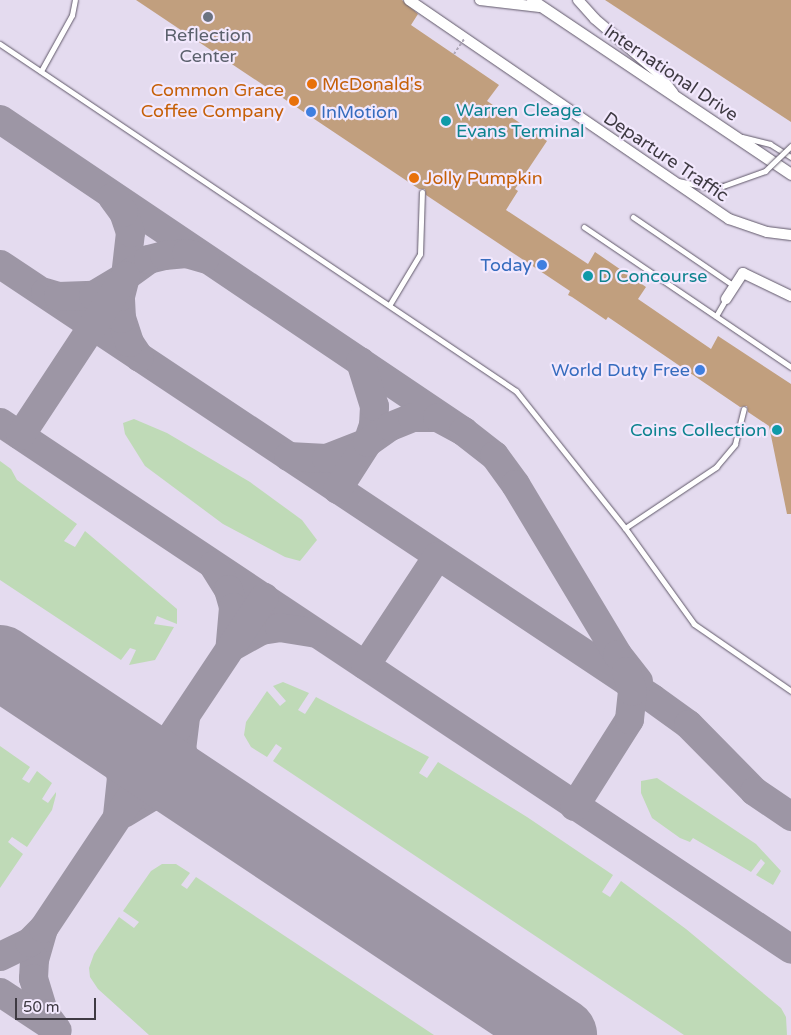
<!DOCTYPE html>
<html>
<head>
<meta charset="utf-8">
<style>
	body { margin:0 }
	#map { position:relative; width:791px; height:1035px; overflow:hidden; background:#e4dbef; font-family:"Varela Round",sans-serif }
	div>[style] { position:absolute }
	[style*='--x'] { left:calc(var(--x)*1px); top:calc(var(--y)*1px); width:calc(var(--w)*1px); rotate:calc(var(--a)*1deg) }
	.green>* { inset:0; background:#bfdab7 }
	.taxiway>* { height:29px; margin:-14.5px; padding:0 14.5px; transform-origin:14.5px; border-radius:14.5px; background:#9d96a5 }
	.runway>* { height:74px; margin:-37px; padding:0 37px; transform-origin:37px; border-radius:37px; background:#9d96a5 }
	.building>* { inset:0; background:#c19f7e }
	.roads { filter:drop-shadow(0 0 1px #605869) drop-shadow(0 0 1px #605869) }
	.service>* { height:5px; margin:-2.5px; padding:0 2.5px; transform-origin:2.5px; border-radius:2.5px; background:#fff }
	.minor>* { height:10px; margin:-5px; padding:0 5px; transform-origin:5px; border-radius:5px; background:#fff }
	.tertiary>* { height:11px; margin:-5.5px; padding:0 5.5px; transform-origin:5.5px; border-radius:5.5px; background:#fff }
	.path-bridge>* { height:2px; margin-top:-1px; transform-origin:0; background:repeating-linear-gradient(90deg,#aea7b7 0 2.5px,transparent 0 5px) }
	.bridges { filter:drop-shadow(0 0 1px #605869) drop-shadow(0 0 1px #605869) }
	.service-bridge>* { height:5px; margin:-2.5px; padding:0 2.5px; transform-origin:2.5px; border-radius:2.5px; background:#fff }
	.dots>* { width:14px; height:14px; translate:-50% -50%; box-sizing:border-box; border:2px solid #f2e8fd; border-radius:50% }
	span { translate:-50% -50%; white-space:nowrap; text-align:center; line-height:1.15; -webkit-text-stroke:4.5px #f2e8fd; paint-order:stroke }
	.worship-label { font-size:18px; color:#5b616d }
	.street-label { font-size:18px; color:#3e3a42 }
	.food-label { font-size:18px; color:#c56008 }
	.left { translate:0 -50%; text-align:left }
	.right { translate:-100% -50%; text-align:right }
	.culture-label { font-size:18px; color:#0d838f }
	.shop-label { font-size:18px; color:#366cbe }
	.scale { position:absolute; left:15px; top:998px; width:81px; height:22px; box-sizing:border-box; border:2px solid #3e3a42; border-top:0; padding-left:6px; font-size:15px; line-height:18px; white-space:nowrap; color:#3e3a42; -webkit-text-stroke:4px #f2e8fd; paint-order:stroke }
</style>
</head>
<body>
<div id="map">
	<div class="green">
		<i style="clip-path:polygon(134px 419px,167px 433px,250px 482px,302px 520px,317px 540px,300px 561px,285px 557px,223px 524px,145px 466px,125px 434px,123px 423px)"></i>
		<i style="clip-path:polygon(0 461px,11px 469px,17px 480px,77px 524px,64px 541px,75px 547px,85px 531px,177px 609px,177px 624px,157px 616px,154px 624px,174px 627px,155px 660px,129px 665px,136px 650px,130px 648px,121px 660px,0 580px)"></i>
		<i style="clip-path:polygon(283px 682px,309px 693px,298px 710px,305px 714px,316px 697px,429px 757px,419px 773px,427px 778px,438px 762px,527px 817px,613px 875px,602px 892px,610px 897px,621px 881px,686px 929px,781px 1008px,786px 1017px,787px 1035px,684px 1035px,273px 761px,282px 748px,276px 744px,267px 757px,251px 747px,244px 735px,246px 722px,267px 691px,280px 706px,286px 701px,273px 686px)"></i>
		<i style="clip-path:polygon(0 746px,30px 767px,22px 779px,29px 783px,37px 771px,52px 783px,42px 799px,48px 803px,56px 792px,56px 795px,52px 810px,27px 847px,12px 837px,8px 842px,23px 854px,0 888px)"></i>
		<i style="clip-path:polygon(657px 778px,756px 844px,781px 871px,773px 885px,756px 875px,765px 863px,761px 859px,751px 872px,693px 838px,690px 842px,680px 838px,652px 818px,641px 793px,641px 781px)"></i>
		<i style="clip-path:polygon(162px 864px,176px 864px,190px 873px,181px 885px,187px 889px,196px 877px,434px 1035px,149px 1035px,98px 989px,90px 977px,89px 968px,94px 954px,119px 917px,134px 928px,139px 922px,123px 911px,151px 871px)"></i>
	</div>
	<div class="taxiway">
		<i style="--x:0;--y:119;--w:558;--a:33.97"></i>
		<i style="--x:0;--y:264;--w:783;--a:33.65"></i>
		<i style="--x:652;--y:698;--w:44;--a:35.8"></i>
		<i style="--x:688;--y:724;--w:94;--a:45.4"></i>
		<i style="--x:754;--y:791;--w:45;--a:34"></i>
		<i style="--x:45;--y:292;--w:14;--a:17"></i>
		<i style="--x:58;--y:296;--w:35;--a:-2"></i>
		<i style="--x:93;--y:295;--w:37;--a:-31"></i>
		<i style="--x:125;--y:276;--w:44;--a:-83.5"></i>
		<i style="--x:130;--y:232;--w:21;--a:-109"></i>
		<i style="--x:123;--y:212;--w:19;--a:-126"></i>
		<i style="--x:139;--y:357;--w:18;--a:-124"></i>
		<i style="--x:129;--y:342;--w:25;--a:-108"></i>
		<i style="--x:121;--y:318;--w:22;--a:-93"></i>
		<i style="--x:120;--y:296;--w:21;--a:-76"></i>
		<i style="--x:125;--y:276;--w:29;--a:-36"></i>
		<i style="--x:148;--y:259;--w:16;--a:-14"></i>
		<i style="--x:164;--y:255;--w:22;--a:-5"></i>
		<i style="--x:186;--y:253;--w:19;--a:16"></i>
		<i style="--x:0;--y:422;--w:950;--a:33.67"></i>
		<i style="--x:20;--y:435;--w:191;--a:-56.6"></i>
		<i style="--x:288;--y:456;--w:38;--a:3"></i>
		<i style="--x:326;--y:458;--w:44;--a:-21.3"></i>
		<i style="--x:367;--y:442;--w:18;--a:-71"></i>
		<i style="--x:373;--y:425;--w:19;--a:-87"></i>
		<i style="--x:374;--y:406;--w:47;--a:-107.3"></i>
		<i style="--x:337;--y:489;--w:56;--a:-57.4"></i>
		<i style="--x:367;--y:442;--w:28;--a:-35"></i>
		<i style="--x:390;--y:426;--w:24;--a:-22"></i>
		<i style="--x:412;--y:417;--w:25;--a:0"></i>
		<i style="--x:437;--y:417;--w:30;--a:28"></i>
		<i style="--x:463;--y:431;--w:39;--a:38"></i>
		<i style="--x:494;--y:455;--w:36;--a:54"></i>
		<i style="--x:515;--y:484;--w:198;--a:59"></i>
		<i style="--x:617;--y:654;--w:34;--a:52"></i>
		<i style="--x:213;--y:565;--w:28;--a:58"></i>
		<i style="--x:228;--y:589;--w:19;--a:74"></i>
		<i style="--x:233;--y:607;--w:38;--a:95"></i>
		<i style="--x:232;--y:646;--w:33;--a:-29"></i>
		<i style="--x:261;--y:630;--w:18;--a:-9"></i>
		<i style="--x:279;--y:627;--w:33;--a:9"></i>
		<i style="--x:365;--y:665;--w:131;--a:-56.6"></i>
		<i style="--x:185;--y:717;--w:31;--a:97"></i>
		<i style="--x:181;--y:748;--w:20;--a:72"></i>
		<i style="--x:187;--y:767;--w:41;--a:55.9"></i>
		<i style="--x:96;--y:726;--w:36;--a:58"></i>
		<i style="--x:115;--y:757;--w:21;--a:73"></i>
		<i style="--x:121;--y:777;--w:39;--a:96"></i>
		<i style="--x:574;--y:806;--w:103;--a:-57.7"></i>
		<i style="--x:629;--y:719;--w:28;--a:-84"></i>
		<i style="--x:632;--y:691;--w:21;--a:-107"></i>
		<i style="--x:123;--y:813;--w:33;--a:-31"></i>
		<i style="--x:151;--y:796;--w:19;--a:-6"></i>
		<i style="--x:170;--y:794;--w:41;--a:9.9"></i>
		<i style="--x:43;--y:928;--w:32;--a:106"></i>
		<i style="--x:34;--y:959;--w:19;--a:93"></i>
		<i style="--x:33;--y:978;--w:37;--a:73"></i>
		<i style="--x:44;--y:1013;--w:21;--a:53"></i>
		<i style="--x:0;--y:956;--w:32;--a:-26"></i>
		<i style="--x:29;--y:942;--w:20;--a:-45"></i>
		<i style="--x:43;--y:928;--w:398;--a:-56.3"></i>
		<i style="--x:0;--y:992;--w:60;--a:33.4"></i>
	</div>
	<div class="runway">
		<i style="--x:0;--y:662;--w:673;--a:33.67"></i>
	</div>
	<div class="building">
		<i style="clip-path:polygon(136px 0,402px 0,418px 14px,411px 25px,499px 85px,487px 101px,547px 141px,515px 189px,518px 191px,506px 210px,588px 264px,595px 252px,646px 287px,638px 299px,711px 349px,718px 336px,791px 384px,791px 514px,787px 514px,769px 426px,748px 412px,747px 406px,740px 407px,608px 317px,606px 320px,572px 297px,568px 295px,570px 291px,426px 195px,425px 189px,419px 189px)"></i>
		<i style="clip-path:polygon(605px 0,791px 0,791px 122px)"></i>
	</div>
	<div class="roads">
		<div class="service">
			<i style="--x:0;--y:44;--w:622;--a:33.92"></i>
			<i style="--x:516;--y:391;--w:175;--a:51.5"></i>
			<i style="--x:625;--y:528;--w:118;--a:54.3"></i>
			<i style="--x:694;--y:624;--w:118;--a:34.6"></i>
			<i style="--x:41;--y:71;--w:64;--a:-61"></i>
			<i style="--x:72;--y:15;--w:15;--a:-79"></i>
			<i style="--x:742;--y:137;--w:29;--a:14"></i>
			<i style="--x:770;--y:144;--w:25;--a:32"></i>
			<i style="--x:678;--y:181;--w:34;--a:12"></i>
			<i style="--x:711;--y:188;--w:12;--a:-9"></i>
			<i style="--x:633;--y:217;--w:122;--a:34.3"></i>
			<i style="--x:584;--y:227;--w:250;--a:34.1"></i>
			<i style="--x:390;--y:304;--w:58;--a:-59"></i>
			<i style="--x:420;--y:254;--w:62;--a:-88.2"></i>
			<i style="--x:716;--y:316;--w:20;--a:-60"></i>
			<i style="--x:625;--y:528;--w:110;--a:-33.8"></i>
			<i style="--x:716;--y:467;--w:30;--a:-50"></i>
			<i style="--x:735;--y:444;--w:36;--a:-76"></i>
		</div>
		<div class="minor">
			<i style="--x:409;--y:0;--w:388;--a:34.4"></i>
			<i style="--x:729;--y:219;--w:40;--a:18.9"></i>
			<i style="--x:767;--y:232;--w:24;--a:7"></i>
			<i style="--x:480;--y:0;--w:60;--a:6.7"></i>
			<i style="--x:578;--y:0;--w:25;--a:48"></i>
			<i style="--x:595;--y:19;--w:80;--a:40.4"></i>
			<i style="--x:656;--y:71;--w:28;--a:52"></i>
			<i style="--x:726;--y:299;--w:31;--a:-57"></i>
			<i style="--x:743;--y:273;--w:53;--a:25.6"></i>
		</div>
		<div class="tertiary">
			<i style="--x:532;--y:0;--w:312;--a:33.9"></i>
		</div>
	</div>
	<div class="path-bridge">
		<i style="--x:454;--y:54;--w:18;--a:-56"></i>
	</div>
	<div class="bridges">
		<div class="service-bridge">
			<i style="--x:723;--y:186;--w:45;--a:-19.7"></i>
			<i style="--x:765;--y:171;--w:36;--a:-44"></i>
		</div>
	</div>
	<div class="dots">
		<i style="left:208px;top:17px;background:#6b7280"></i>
		<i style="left:312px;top:84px;background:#e8710a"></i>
		<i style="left:294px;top:101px;background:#e8710a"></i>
		<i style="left:311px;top:112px;background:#3f7fe0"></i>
		<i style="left:446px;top:121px;background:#0f9aa8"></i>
		<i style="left:414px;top:178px;background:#e8710a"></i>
		<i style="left:542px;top:265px;background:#3f7fe0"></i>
		<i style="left:588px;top:276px;background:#0f9aa8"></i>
		<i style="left:700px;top:370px;background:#3f7fe0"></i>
		<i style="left:777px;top:430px;background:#0f9aa8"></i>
	</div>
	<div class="worship-label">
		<span style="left:208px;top:46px">Reflection<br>Center</span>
	</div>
	<div class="street-label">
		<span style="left:671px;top:73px;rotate:34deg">International Drive</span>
		<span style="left:666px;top:157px;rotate:34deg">Departure Traffic</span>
	</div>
	<div class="food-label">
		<span class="left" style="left:322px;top:84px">McDonald's</span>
		<span class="right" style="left:284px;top:101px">Common Grace<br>Coffee Company</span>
		<span class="left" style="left:424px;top:178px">Jolly Pumpkin</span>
	</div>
	<div class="culture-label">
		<span class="left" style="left:456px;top:121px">Warren Cleage<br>Evans Terminal</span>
		<span class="left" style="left:598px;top:276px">D Concourse</span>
		<span class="right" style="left:767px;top:430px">Coins Collection</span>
	</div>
	<div class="shop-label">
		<span class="left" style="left:321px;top:112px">InMotion</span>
		<span class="right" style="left:532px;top:265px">Today</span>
		<span class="right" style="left:690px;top:370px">World Duty Free</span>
	</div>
	<div class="scale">50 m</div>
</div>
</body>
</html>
